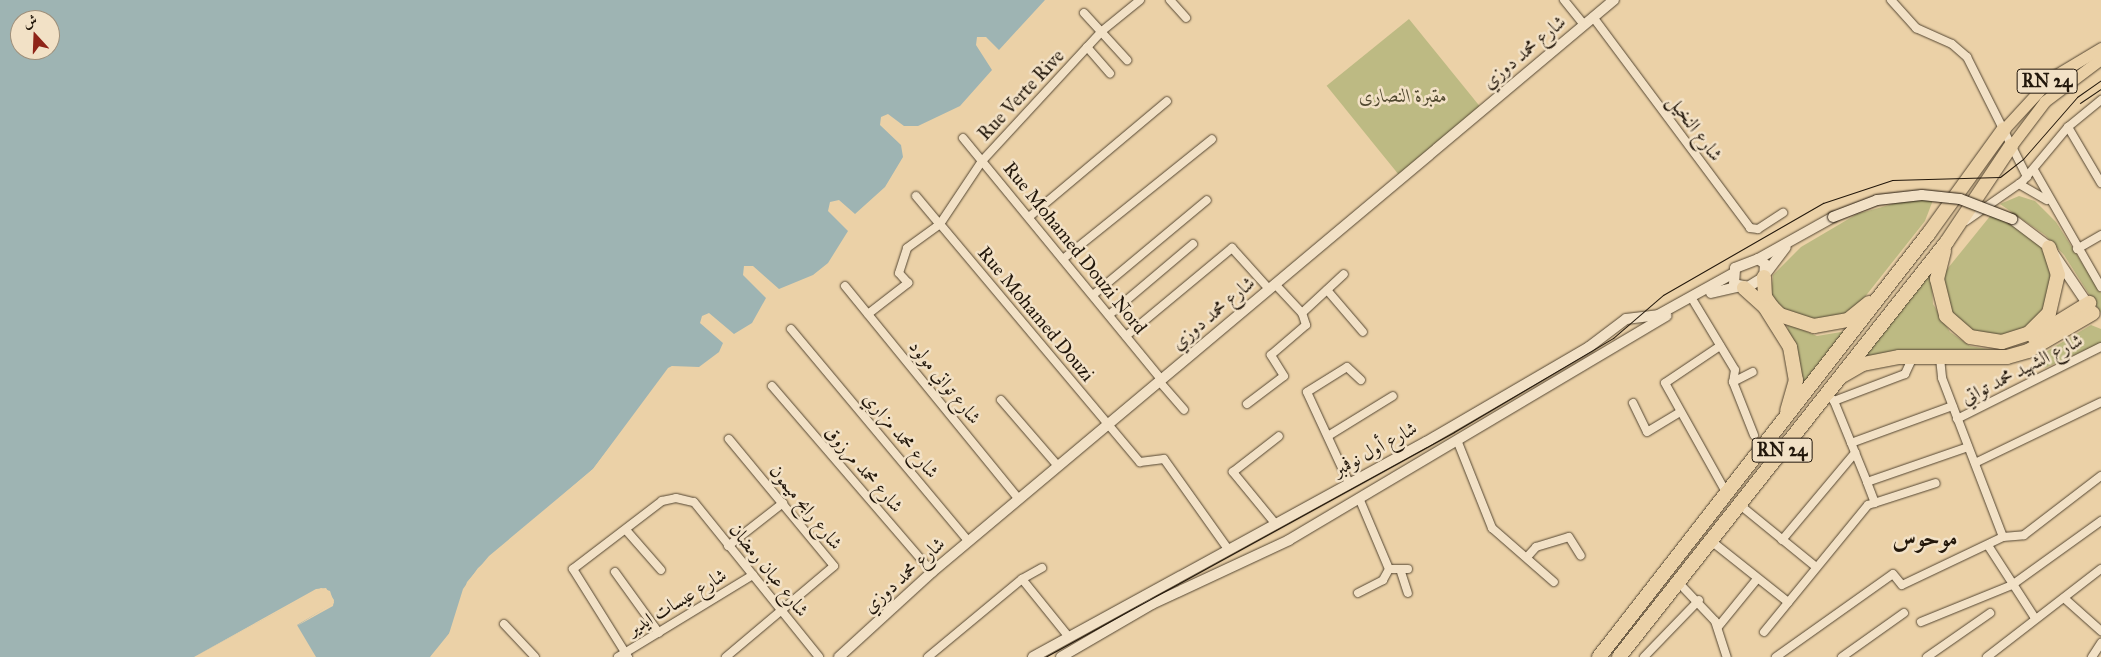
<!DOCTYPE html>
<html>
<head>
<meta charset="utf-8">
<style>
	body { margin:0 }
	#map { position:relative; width:2101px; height:657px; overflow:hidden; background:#ebd1a7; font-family:"IM FELL Great Primer",Amiri,serif }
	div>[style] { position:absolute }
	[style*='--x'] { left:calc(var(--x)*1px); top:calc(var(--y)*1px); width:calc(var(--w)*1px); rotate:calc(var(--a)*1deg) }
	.green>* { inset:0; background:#bdba83; transform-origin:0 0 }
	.water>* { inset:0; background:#9eb4b3 }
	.pier>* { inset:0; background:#ebd1a7 }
	.roads { filter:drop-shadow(0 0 1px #544632) drop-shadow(0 0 1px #544632) }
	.street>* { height:8px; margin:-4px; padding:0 4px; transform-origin:4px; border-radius:4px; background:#f2e1c6 }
	.secondary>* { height:10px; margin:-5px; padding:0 5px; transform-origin:5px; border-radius:5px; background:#f2e1c6 }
	.primary>* { height:11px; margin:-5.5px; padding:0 5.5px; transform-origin:5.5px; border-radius:5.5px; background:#ebd1a7 }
	.highway>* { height:14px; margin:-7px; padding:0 7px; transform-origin:7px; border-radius:7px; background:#ebd1a7 }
	.tram>* { height:1px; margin:-0.5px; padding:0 0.5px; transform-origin:0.5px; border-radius:0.5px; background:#22170b }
	.bridges { filter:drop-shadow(0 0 1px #22170b) drop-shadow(0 0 1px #22170b) }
	.secondary-bridge>* { height:10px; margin:-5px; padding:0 5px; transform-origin:5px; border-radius:5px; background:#f2e1c6 }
	span { translate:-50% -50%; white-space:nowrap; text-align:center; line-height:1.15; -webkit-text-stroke:5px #f2e1c6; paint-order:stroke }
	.shield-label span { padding:1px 4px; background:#f2e1c6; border:1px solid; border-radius:4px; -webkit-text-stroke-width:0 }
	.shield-label { font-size:18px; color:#22170b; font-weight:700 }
	.street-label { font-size:19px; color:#22170b }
	.park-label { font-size:19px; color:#50482f; font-style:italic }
	.district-label { font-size:24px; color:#22170b; font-weight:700 }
	.north { position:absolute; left:10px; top:10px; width:50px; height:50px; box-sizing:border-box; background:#f2e1c6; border:1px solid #9f907b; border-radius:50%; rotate:340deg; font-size:14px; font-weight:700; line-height:20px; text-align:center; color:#22170b }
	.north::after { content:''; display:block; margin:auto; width:18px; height:22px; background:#8f2418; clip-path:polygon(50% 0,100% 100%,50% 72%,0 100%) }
</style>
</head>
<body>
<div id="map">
	<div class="green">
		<i style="left:1409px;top:19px;width:114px;height:106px;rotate:51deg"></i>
		<i style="clip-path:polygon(2019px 196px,2035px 201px,2056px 222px,2101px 293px,2101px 313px,2064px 255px,2045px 235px,2000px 204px)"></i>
		<i style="clip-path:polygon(1907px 200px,1933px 200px,1925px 221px,1849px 317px,1819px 325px,1786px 312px,1771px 296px,1773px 275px,1801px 247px,1857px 214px)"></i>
		<i style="clip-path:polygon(1991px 215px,2024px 232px,2041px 247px,2054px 277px,2042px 319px,2003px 341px,1956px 325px,1942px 284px,1944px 273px)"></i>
		<i style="clip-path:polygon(1931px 271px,1933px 304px,1950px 332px,1970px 346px,2011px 353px,1860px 361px)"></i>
		<i style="clip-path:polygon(1787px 323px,1817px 336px,1847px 331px,1797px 396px)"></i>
		<i style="clip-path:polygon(2091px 325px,2101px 329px,2101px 343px,2045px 368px,2039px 356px)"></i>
	</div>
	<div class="water">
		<i style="clip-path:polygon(evenodd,0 0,1045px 0,999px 50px,986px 37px,977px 37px,976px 45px,992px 70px,960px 106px,918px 126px,904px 126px,888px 114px,881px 117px,880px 125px,901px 145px,903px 157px,885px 187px,855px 214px,839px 200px,830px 202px,828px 211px,848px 231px,828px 263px,813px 275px,779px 289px,753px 266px,744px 266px,743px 275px,766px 298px,752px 323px,734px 334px,709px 313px,702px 316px,700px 323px,723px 343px,719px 352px,699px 367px,672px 366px,593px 469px,489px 556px,467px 582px,451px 631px,430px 657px,316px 657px,297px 625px,334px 603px,330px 591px,321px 588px,194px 657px,0 657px,0 0,20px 20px,50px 20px,50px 50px,20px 50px,20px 20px)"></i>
	</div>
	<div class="pier">
		<i style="clip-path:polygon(668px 368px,672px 366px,679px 371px,670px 370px,595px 470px,480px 570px,466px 590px,450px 638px,430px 657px,448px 637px,463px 589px,478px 568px,593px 469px)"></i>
		<i style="clip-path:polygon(326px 588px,334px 600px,333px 606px,295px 627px,331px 604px,328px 592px,317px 591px,194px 657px,316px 589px)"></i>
	</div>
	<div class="roads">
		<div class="street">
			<i style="--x:1170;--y:0;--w:24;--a:48"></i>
			<i style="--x:1564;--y:0;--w:32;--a:51"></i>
			<i style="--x:1891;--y:0;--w:38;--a:48"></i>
			<i style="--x:1916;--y:28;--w:39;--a:24"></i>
			<i style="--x:1952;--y:44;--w:20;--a:41"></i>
			<i style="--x:1967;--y:57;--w:134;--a:63.4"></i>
			<i style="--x:1084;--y:13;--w:64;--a:47.5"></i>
			<i style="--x:1593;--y:17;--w:263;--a:53.3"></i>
			<i style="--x:1750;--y:228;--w:8;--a:7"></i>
			<i style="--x:1758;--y:229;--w:30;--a:-33"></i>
			<i style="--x:1087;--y:47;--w:35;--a:49"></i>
			<i style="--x:2068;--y:127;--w:65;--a:59.5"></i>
			<i style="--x:963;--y:138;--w:312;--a:50.6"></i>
			<i style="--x:2034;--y:170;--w:135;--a:60.2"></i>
			<i style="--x:2019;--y:184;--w:32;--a:30"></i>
			<i style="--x:916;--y:196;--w:34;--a:50"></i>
			<i style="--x:1029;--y:217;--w:180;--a:-40"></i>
			<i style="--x:1966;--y:221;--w:68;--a:-34.9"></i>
			<i style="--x:2022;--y:182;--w:72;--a:-50.1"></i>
			<i style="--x:2068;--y:127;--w:43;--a:-39.3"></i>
			<i style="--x:940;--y:224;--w:311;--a:50"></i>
			<i style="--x:1140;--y:462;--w:24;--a:-7"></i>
			<i style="--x:1164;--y:459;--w:110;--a:54.6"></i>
			<i style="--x:940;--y:224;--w:76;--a:-56.3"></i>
			<i style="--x:982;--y:161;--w:177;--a:-47.3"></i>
			<i style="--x:1102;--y:31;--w:49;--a:-39.2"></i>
			<i style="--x:2077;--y:249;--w:28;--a:-30"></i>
			<i style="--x:1063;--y:259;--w:191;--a:-38.8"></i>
			<i style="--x:845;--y:286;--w:275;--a:50.8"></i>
			<i style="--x:1327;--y:290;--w:55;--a:49.4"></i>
			<i style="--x:1093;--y:295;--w:148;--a:-39.8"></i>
			<i style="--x:1694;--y:302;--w:79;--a:58.9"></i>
			<i style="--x:1735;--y:370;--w:12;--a:99"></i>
			<i style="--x:1733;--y:382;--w:57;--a:68.4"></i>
			<i style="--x:1302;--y:313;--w:57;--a:-42.9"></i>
			<i style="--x:868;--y:314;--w:51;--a:-37.8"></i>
			<i style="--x:908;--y:283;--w:13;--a:-132"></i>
			<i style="--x:899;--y:273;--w:26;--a:-72"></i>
			<i style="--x:907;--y:248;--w:41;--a:-36"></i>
			<i style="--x:1109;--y:315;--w:110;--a:-40.2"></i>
			<i style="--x:791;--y:329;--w:276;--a:50.1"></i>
			<i style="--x:1126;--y:336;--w:138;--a:-39.7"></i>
			<i style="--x:1232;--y:248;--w:55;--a:47.9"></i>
			<i style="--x:1720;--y:346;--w:66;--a:146.1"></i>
			<i style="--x:1665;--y:383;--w:127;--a:60.8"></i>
			<i style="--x:1940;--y:358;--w:20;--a:84"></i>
			<i style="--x:1942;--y:378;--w:170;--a:69"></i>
			<i style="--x:1159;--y:381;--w:38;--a:49"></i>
			<i style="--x:1733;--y:382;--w:22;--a:-27"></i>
			<i style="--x:772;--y:386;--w:245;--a:49.3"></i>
			<i style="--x:1825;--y:392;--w:13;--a:45"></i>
			<i style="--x:1834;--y:401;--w:87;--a:67.8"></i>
			<i style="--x:1001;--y:400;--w:87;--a:49.2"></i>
			<i style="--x:1834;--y:401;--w:76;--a:-20.8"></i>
			<i style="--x:1905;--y:374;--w:19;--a:-65"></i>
			<i style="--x:1633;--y:403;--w:32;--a:64"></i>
			<i style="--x:1647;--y:432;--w:37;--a:-31"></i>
			<i style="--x:1247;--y:404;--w:46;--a:-37.1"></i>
			<i style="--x:1284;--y:376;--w:25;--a:-122"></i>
			<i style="--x:1271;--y:355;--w:46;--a:-40.6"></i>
			<i style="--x:1306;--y:325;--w:13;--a:-108"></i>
			<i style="--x:1302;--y:313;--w:40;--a:-133"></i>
			<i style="--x:1957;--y:419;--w:161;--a:-26.6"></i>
			<i style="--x:1328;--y:436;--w:76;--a:-31.6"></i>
			<i style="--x:1457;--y:440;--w:95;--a:68.3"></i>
			<i style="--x:1492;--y:528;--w:82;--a:41.1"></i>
			<i style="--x:1851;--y:443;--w:108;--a:-20.1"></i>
			<i style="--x:1975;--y:463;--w:140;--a:-25.8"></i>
			<i style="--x:1349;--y:483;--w:100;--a:-114.8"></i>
			<i style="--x:1307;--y:392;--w:47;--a:-32"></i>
			<i style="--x:1347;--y:367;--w:19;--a:43"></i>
			<i style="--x:1359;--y:498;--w:77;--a:67.1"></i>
			<i style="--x:1389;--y:569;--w:19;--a:0"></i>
			<i style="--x:1875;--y:503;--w:22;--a:-111"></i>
			<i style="--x:1867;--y:482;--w:107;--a:-19.1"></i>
			<i style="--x:1740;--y:505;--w:98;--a:39.2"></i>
			<i style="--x:1274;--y:522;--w:65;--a:-129.4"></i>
			<i style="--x:1233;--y:472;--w:58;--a:-38"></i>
			<i style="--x:626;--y:530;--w:53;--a:48.8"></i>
			<i style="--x:1710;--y:540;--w:100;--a:38.5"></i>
			<i style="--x:1782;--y:540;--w:114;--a:-50"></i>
			<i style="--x:728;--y:546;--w:70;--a:-38"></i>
			<i style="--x:1989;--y:547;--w:85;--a:57.1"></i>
			<i style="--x:1528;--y:556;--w:12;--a:-48"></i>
			<i style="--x:1536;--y:547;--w:34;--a:-17"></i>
			<i style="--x:1569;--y:537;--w:22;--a:58"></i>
			<i style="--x:615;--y:572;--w:75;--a:54.2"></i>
			<i style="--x:1401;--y:572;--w:22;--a:72"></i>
			<i style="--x:1022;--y:579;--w:73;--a:51.1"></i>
			<i style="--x:1678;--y:582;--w:54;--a:46.5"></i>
			<i style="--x:1715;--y:621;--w:38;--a:72"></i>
			<i style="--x:1358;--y:593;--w:28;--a:-27"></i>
			<i style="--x:1383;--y:580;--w:13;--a:-61"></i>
			<i style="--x:2064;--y:598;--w:50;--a:41.7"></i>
			<i style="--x:1921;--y:622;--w:98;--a:-22.1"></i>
			<i style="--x:2012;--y:585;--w:110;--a:-35.7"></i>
			<i style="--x:504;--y:624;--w:45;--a:46.8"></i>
			<i style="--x:1718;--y:627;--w:62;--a:-50.9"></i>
			<i style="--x:1764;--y:632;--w:164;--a:-50.7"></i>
			<i style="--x:1868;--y:505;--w:71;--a:-17.9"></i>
			<i style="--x:618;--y:657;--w:158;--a:-31.3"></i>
			<i style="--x:628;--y:657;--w:104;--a:-122"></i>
			<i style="--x:573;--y:569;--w:112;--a:-37.4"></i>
			<i style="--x:662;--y:501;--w:14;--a:-12"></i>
			<i style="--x:676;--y:498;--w:18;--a:13"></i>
			<i style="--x:694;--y:502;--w:199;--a:51.1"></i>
			<i style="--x:726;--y:657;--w:141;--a:-40.1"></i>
			<i style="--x:834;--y:566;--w:165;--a:-129.6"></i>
			<i style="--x:928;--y:657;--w:122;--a:-39.7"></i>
			<i style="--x:1022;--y:579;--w:23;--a:-29"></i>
			<i style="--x:1644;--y:657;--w:79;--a:-46"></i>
			<i style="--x:1776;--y:657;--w:143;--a:-35.4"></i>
			<i style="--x:1893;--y:574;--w:14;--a:51"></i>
			<i style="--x:1902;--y:585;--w:112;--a:-25.4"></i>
			<i style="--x:2003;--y:537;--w:21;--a:-5"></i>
			<i style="--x:2024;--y:535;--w:97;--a:-37.5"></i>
			<i style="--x:1842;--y:657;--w:76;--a:-35.4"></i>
			<i style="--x:1927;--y:657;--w:77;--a:-34.9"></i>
			<i style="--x:1987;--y:657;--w:144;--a:-37.7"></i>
			<i style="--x:2092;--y:657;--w:17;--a:-57"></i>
		</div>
		<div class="secondary">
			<i style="--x:2012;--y:219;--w:46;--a:37.1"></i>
			<i style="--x:2049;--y:247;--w:75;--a:55.9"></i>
			<i style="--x:1758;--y:259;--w:9;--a:36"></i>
			<i style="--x:1765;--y:264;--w:13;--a:94"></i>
			<i style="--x:1764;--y:277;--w:19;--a:148"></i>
			<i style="--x:1748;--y:287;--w:14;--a:-168"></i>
			<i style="--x:1734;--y:284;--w:16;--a:-86"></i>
			<i style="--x:1735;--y:268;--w:25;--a:-21"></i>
			<i style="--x:1758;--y:259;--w:86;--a:-29.2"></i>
			<i style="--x:1767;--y:272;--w:31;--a:-53"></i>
			<i style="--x:1711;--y:293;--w:28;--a:-13"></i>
			<i style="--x:839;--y:657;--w:126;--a:-42.4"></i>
			<i style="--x:932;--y:572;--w:890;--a:-39.99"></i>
			<i style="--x:1033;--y:657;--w:448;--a:-28.7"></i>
			<i style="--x:1426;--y:442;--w:189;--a:-30.2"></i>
			<i style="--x:1589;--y:347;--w:46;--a:-37.1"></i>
			<i style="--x:1626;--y:319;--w:32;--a:-7"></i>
			<i style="--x:1658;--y:315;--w:85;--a:-29"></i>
			<i style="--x:1061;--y:657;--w:105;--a:-30.2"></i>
			<i style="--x:1152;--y:604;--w:151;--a:-25"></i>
			<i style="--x:1289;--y:540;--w:439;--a:-30.7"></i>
		</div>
		<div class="primary">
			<i style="--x:2004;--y:129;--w:69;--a:-47.3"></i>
			<i style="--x:2051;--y:78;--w:58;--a:-31"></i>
			<i style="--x:2011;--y:146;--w:56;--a:-52.9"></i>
			<i style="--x:2045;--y:101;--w:70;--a:-36.9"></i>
		</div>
		<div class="highway">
			<i style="--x:1944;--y:251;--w:29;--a:104"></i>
			<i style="--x:1937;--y:279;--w:38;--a:76"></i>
			<i style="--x:1946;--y:316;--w:32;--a:41"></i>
			<i style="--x:1970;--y:337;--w:32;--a:9"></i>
			<i style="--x:2002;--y:342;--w:28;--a:-18"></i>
			<i style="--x:2029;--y:333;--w:28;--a:-45"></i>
			<i style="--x:2049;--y:313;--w:39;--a:-77"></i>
			<i style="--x:2058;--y:275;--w:29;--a:-108"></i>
			<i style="--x:1764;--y:277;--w:20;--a:87"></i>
			<i style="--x:1765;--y:297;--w:12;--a:55"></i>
			<i style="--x:1772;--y:307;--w:11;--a:45"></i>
			<i style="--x:1780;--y:315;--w:36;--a:18"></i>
			<i style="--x:1814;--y:326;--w:35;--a:-10"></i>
			<i style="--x:1848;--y:320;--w:27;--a:-39"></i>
			<i style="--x:1744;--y:288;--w:28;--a:42"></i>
			<i style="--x:1765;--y:307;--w:47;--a:58"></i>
			<i style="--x:1790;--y:347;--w:34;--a:80"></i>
			<i style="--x:1796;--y:380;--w:32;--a:106"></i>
			<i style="--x:2034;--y:337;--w:65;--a:-31.7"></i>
			<i style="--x:1842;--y:376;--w:24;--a:-30"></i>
			<i style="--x:1863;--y:364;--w:37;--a:-11"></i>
			<i style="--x:1899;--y:357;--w:108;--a:0"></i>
			<i style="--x:2007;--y:357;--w:22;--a:-16"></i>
			<i style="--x:2028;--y:351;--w:75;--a:-30.3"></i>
			<i style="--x:1599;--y:657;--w:537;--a:-52.11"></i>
			<i style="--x:1929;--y:233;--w:128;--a:-54.2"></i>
			<i style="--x:1619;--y:657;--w:528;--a:-51.7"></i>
			<i style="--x:1946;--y:243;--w:117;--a:-56.2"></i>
		</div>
	</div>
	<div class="tram">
		<i style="--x:2080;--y:103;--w:25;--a:-34"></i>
		<i style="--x:1045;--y:657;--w:467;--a:-28.8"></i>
		<i style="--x:1454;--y:432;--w:185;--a:-30.6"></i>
		<i style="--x:1613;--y:338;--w:66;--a:-40.7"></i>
		<i style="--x:1663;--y:295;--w:185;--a:-29.9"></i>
		<i style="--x:1823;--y:203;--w:73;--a:-18.4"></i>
		<i style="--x:1892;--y:180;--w:108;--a:-1.6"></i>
		<i style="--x:2000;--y:177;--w:29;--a:-38"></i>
		<i style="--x:2023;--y:159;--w:82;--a:-48.9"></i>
		<i style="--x:2077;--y:97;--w:29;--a:-35"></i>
	</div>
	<div class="bridges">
		<div class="secondary-bridge">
			<i style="--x:1833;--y:217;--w:47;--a:-21.1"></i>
			<i style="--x:1877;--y:200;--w:45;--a:-6.3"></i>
			<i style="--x:1922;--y:195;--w:38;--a:6"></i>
			<i style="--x:1960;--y:199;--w:56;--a:21"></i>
		</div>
	</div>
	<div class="shield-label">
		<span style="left:2047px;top:81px">RN 24</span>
		<span style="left:1782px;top:450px">RN 24</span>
	</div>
	<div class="street-label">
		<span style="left:1524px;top:52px;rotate:-40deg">شارع محمد دوزي</span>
		<span style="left:1021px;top:95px;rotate:-47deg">Rue Verte Rive</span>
		<span style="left:1695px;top:128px;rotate:53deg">شارع النخيل</span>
		<span style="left:1075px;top:248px;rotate:51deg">Rue Mohamed Douzi Nord</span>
		<span style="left:1213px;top:313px;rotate:-40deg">شارع محمد دوزي</span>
		<span style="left:1036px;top:314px;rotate:50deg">Rue Mohamed Douzi</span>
		<span style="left:2022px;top:369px;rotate:-27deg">شارع الشهيد محمد تواتي</span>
		<span style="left:945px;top:382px;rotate:51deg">شارع تواتي مولود</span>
		<span style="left:901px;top:435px;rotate:50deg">شارع محمد مزاري</span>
		<span style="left:1375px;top:449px;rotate:-29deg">شارع أول نوفمبر</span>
		<span style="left:864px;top:469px;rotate:49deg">شارع محمد مرزوق</span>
		<span style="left:806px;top:507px;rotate:51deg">شارع رابح ميمون</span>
		<span style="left:769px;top:570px;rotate:51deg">شارع عبان رمضان</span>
		<span style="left:904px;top:575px;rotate:-42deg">شارع محمد دوزي</span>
		<span style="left:677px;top:602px;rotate:-31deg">شارع عيسات ايدير</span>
	</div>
	<div class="park-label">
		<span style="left:1403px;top:96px">مقبرة النصارى</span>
	</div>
	<div class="district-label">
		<span style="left:1925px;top:539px">موحوس</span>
	</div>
	<div class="north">ش</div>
</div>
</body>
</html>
